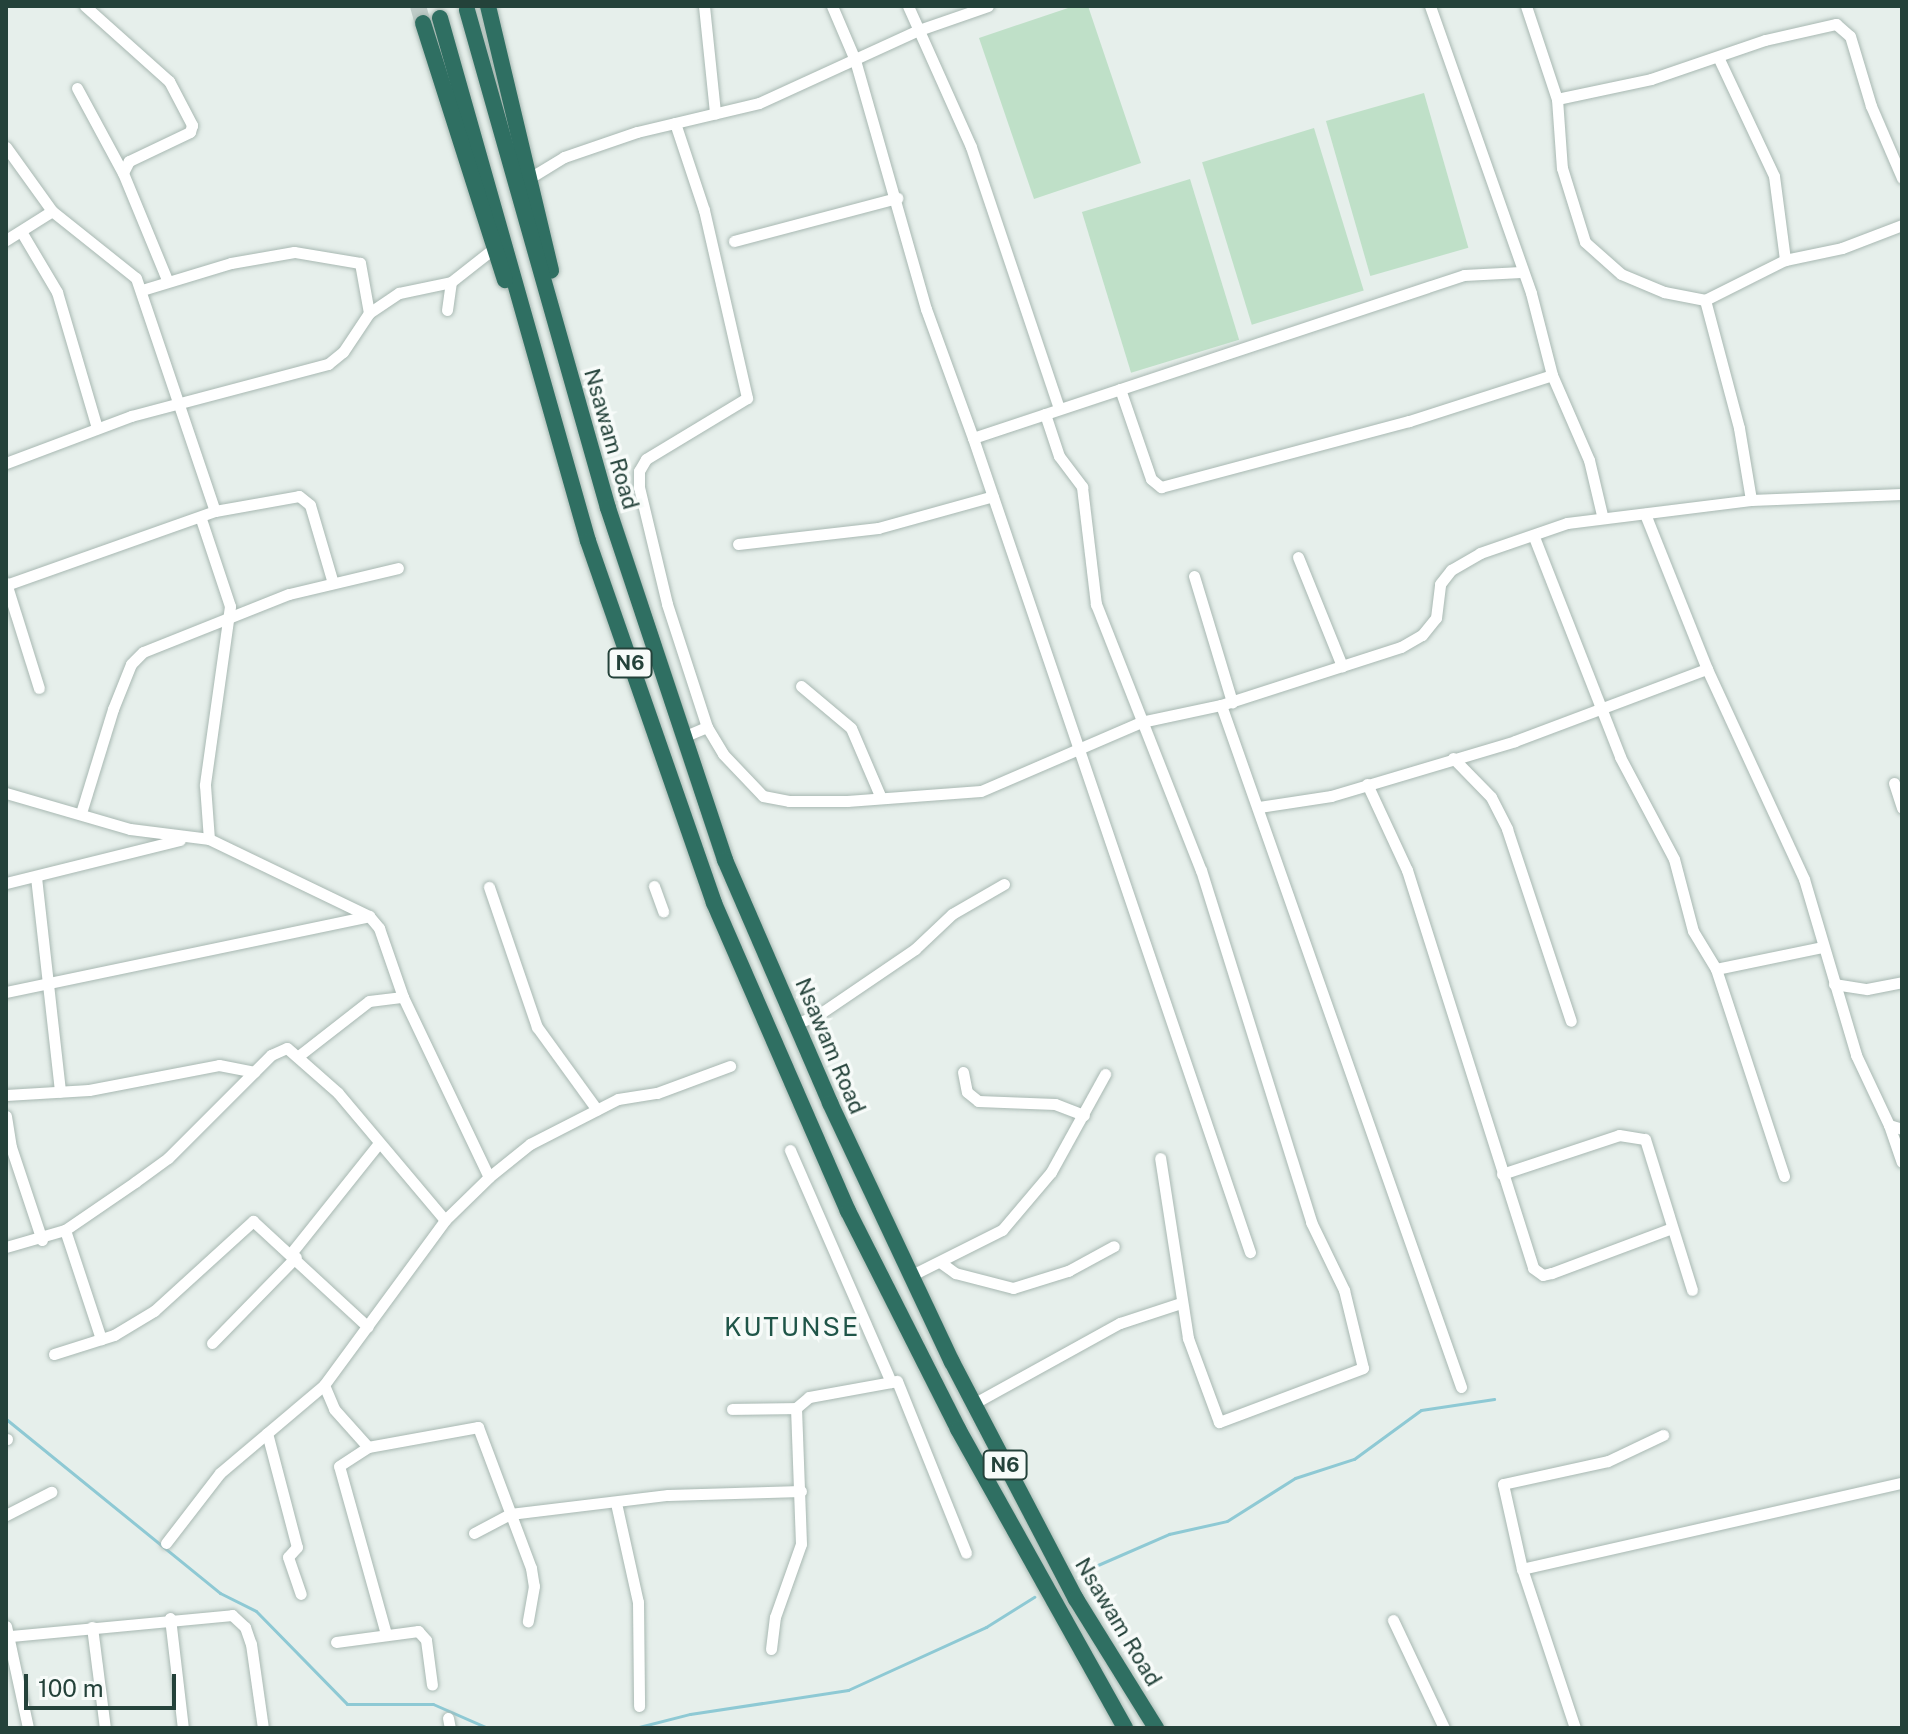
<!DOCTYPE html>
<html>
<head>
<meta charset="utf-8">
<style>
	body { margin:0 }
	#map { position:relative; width:1908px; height:1734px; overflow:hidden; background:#e6efeb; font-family:"Public Sans",sans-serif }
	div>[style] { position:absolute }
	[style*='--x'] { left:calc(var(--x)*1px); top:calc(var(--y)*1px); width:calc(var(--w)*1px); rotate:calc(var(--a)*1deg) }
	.green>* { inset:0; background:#bfe0c8; transform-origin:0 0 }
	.stream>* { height:3px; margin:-1.5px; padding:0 1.5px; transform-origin:1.5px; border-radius:1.5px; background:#8ec9d4 }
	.highway-tunnel>* { height:16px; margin-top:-8px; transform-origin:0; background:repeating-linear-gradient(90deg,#bfccc8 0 16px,transparent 0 24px) }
	.roads { filter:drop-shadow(0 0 2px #a8b8b2) drop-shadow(0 0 2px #a8b8b2) }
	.minor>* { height:11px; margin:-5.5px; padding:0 5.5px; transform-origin:5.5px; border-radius:5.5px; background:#fff }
	.highway>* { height:16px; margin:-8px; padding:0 8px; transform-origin:8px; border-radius:8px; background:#2f6f62 }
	span { translate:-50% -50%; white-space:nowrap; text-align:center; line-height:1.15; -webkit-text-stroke:7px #f7fbf9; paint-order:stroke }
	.shield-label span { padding:2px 6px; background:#f7fbf9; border:2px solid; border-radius:6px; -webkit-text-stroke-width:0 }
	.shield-label { font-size:20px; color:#24423a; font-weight:700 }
	.street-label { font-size:22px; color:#24423a }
	.quarter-label { font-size:26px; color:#1f5548; letter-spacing:2px }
	.frame { position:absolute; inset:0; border:8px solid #24423a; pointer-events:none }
	.scale { position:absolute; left:24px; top:1674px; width:152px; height:36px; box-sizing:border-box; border:4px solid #24423a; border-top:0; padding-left:10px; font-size:24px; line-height:28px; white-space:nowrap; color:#24423a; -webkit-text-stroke:6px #f7fbf9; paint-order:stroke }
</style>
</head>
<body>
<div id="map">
	<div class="green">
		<i style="clip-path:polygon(1074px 6px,1088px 6px,1141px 163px,1034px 199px,979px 38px)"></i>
		<i style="left:1424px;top:93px;width:161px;height:102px;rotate:74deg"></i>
		<i style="left:1314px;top:128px;width:170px;height:117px;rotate:73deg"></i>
		<i style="left:1190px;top:179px;width:168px;height:113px;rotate:73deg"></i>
	</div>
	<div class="stream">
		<i style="--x:6;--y:1419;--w:276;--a:39.1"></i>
		<i style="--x:220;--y:1593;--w:40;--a:26.6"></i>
		<i style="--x:256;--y:1611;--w:130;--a:45.6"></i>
		<i style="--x:347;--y:1704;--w:86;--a:0"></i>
		<i style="--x:433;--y:1704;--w:60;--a:23.6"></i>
		<i style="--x:1084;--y:1571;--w:93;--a:-23.5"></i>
		<i style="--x:1169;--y:1534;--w:59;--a:-12.6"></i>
		<i style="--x:1227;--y:1521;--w:80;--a:-32.3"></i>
		<i style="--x:1295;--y:1478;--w:62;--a:-17.9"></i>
		<i style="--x:1354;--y:1459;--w:83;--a:-36.2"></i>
		<i style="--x:1421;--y:1410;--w:74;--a:-8.6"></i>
		<i style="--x:635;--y:1728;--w:57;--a:-14.3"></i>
		<i style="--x:690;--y:1714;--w:160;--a:-8.6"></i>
		<i style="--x:848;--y:1690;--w:152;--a:-24.5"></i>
		<i style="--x:986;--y:1627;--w:57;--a:-32"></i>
	</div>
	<div class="highway-tunnel">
		<i style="--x:418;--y:6;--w:18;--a:74"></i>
	</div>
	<div class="roads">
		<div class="minor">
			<i style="--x:85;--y:6;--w:113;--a:41.8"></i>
			<i style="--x:169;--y:81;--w:50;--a:62.4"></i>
			<i style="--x:192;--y:125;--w:7;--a:106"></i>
			<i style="--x:190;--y:132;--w:68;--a:154.6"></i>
			<i style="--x:129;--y:161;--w:13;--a:117"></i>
			<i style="--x:123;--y:173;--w:116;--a:67.6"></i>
			<i style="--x:704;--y:6;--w:108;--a:84.1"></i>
			<i style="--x:832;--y:6;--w:59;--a:66.9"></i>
			<i style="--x:855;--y:60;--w:259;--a:74.1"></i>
			<i style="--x:926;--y:309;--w:137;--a:70"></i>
			<i style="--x:973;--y:438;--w:517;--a:-18.36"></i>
			<i style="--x:1464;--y:275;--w:57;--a:-3"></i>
			<i style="--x:908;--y:6;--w:154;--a:65.9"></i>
			<i style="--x:971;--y:147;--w:275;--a:71.4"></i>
			<i style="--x:1430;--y:6;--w:304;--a:70.6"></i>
			<i style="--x:1531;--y:293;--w:85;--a:75.6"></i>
			<i style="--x:1552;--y:375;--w:93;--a:66.5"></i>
			<i style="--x:1589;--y:460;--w:57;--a:76.7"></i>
			<i style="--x:1526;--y:6;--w:98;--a:71.6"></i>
			<i style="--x:1557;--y:99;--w:69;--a:85.9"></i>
			<i style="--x:1562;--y:168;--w:77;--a:72.7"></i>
			<i style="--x:1585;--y:242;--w:48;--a:41.6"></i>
			<i style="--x:1621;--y:274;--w:47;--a:22.7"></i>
			<i style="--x:1664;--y:292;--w:42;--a:11"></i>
			<i style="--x:1705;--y:300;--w:89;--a:-26.6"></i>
			<i style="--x:1785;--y:260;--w:58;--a:-11.9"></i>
			<i style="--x:1842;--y:248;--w:64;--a:-21"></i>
			<i style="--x:1719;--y:59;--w:129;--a:64.8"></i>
			<i style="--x:1774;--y:176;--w:85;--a:82.5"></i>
			<i style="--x:77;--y:88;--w:97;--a:61.6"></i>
			<i style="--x:1557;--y:99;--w:96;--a:-12"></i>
			<i style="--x:1651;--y:79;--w:120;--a:-18.9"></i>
			<i style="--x:1765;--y:40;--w:73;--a:-12.7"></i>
			<i style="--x:1836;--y:24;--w:18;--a:41"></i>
			<i style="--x:1850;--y:36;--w:73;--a:73.3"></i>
			<i style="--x:1871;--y:106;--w:78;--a:66.7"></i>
			<i style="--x:675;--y:123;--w:92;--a:71.6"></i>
			<i style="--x:704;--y:210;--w:193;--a:77.1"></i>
			<i style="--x:747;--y:398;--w:118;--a:148.9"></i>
			<i style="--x:646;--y:459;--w:14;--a:120"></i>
			<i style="--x:639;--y:471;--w:16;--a:90"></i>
			<i style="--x:639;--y:487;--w:120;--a:76.5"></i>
			<i style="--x:667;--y:604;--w:129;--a:72"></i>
			<i style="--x:707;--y:727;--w:31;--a:59"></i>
			<i style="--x:723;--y:754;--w:58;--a:46.4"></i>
			<i style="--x:763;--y:796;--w:26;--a:11"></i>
			<i style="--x:789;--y:801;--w:58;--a:0"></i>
			<i style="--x:847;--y:801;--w:134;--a:-4.3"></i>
			<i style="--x:981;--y:791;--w:174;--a:-23.3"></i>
			<i style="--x:1141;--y:722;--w:82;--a:-12"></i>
			<i style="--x:1221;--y:705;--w:189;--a:-17.9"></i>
			<i style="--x:1401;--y:647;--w:24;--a:-30"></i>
			<i style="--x:1422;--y:635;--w:22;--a:-51"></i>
			<i style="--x:1436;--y:618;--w:34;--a:-83"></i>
			<i style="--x:1440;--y:584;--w:18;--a:-52"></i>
			<i style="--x:1451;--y:570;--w:34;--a:-30"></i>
			<i style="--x:1480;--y:553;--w:92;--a:-19"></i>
			<i style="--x:1567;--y:523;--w:185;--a:-7.1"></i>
			<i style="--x:1751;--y:500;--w:151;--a:-2.3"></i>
			<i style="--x:6;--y:147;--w:79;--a:54.3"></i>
			<i style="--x:52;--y:211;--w:107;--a:38.6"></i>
			<i style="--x:136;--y:278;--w:246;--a:71.3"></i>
			<i style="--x:528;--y:179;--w:42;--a:-31.4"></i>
			<i style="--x:564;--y:157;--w:77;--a:-18.9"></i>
			<i style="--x:637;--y:132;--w:125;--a:-13.4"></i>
			<i style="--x:759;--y:103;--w:173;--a:-24.6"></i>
			<i style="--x:916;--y:31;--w:76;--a:-19.1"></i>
			<i style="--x:22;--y:233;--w:69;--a:59.3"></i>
			<i style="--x:57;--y:292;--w:142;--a:73.6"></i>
			<i style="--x:6;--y:240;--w:54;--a:-32.2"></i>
			<i style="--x:734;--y:241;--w:169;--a:-14.8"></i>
			<i style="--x:1705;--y:300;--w:132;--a:75.1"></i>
			<i style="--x:1739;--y:428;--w:73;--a:80.5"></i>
			<i style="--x:447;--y:310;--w:28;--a:-82"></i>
			<i style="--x:369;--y:313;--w:36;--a:-34"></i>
			<i style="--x:399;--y:293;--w:53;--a:-11.9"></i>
			<i style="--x:451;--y:282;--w:53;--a:-38.2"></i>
			<i style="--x:1120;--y:389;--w:95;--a:71"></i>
			<i style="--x:1151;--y:479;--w:13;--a:39"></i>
			<i style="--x:1161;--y:487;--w:257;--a:-14.9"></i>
			<i style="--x:1409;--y:421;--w:150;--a:-17.8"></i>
			<i style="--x:1045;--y:414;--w:44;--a:71.6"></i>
			<i style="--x:1059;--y:456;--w:39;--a:53"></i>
			<i style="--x:1082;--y:487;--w:118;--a:83.2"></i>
			<i style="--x:1096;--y:604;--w:286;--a:68.5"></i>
			<i style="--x:1201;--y:870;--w:369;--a:72.6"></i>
			<i style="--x:1311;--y:1222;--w:76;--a:64.1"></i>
			<i style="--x:1344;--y:1290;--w:80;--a:76.3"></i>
			<i style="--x:1363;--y:1368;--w:154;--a:159.4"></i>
			<i style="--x:1219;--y:1422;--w:90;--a:-110.3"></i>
			<i style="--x:1188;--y:1338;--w:182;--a:-98.8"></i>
			<i style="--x:973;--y:438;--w:860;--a:71.21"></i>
			<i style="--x:6;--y:463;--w:134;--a:-20.6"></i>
			<i style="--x:131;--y:416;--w:204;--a:-14.8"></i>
			<i style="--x:328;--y:364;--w:19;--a:-39"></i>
			<i style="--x:343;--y:352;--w:47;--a:-56.3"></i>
			<i style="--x:369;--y:313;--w:51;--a:-100.2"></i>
			<i style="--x:360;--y:263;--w:67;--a:-170.5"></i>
			<i style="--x:294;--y:252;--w:64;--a:170.1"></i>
			<i style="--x:231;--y:263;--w:93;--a:163.1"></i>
			<i style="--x:1645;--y:514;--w:167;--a:68.2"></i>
			<i style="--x:1707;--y:669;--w:231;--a:65.2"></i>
			<i style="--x:1804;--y:879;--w:184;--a:73.5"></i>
			<i style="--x:1856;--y:1055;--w:77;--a:64.8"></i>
			<i style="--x:1889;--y:1125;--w:14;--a:17"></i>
			<i style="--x:201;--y:519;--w:92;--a:71.6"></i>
			<i style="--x:230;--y:606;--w:181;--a:98"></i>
			<i style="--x:205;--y:785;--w:54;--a:85.8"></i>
			<i style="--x:1534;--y:537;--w:236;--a:68.6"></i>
			<i style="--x:1620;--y:757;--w:115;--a:62.1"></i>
			<i style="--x:1674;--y:859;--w:74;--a:75.2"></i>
			<i style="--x:1693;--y:931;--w:44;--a:58.8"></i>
			<i style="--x:1716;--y:969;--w:218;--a:71.8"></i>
			<i style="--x:738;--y:544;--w:141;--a:-6.5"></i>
			<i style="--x:878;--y:528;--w:119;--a:-15.5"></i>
			<i style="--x:1298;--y:557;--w:118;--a:68"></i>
			<i style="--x:1194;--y:576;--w:132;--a:73.2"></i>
			<i style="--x:6;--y:583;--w:110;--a:72.6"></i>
			<i style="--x:6;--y:585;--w:222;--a:-19.5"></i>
			<i style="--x:215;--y:511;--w:85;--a:-10.1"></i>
			<i style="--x:299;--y:496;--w:14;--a:39"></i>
			<i style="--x:310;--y:505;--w:81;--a:73.6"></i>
			<i style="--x:801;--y:686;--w:65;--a:40"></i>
			<i style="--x:851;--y:728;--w:76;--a:66.8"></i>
			<i style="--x:1221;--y:705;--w:723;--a:70.61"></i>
			<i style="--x:683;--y:737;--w:26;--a:-23"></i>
			<i style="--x:1453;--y:758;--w:54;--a:45.7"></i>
			<i style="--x:1491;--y:797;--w:36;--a:63"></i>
			<i style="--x:1507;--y:829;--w:202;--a:71.6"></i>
			<i style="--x:1894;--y:783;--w:26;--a:72"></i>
			<i style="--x:1367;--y:784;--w:95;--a:65.1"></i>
			<i style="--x:1407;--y:870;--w:417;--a:72.4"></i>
			<i style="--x:1533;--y:1268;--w:12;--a:35"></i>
			<i style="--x:1543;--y:1275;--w:9;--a:-13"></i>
			<i style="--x:1552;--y:1273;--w:128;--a:-20.6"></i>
			<i style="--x:6;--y:793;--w:129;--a:16.2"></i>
			<i style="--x:130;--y:829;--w:80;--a:7.2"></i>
			<i style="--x:209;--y:839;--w:178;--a:25.7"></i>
			<i style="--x:369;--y:916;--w:16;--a:50"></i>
			<i style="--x:379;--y:928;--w:73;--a:70.8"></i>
			<i style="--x:403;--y:997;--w:199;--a:64.5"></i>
			<i style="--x:1259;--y:807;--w:73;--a:-8.7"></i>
			<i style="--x:1331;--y:796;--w:192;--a:-16.6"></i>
			<i style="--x:1515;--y:741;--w:205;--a:-20.6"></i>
			<i style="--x:81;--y:813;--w:109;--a:-72.9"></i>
			<i style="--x:113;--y:709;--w:48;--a:-68.2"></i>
			<i style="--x:131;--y:664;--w:17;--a:-45"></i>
			<i style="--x:143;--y:652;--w:157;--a:-21.7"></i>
			<i style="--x:289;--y:594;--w:112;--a:-13.4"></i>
			<i style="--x:36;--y:877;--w:216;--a:83.6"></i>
			<i style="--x:6;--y:883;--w:179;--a:-13.9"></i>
			<i style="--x:654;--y:886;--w:27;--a:70"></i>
			<i style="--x:489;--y:887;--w:148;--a:71.1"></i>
			<i style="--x:537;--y:1027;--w:102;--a:54.1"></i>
			<i style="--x:1716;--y:969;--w:108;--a:-11.7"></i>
			<i style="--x:1834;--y:984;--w:33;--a:9"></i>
			<i style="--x:1867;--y:989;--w:36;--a:-11"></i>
			<i style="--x:6;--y:992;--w:371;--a:-11.8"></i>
			<i style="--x:798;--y:1023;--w:25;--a:-23"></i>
			<i style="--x:821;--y:1013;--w:114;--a:-34.2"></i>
			<i style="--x:915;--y:949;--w:51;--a:-43.4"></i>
			<i style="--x:952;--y:914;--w:60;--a:-30"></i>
			<i style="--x:301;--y:1054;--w:86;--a:-37.9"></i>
			<i style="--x:369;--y:1001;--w:34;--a:-7"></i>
			<i style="--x:963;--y:1072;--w:20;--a:79"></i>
			<i style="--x:967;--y:1092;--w:14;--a:39"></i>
			<i style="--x:978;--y:1101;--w:77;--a:2.2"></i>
			<i style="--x:1055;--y:1104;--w:31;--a:21"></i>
			<i style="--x:6;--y:1095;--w:83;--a:-3.4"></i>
			<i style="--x:89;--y:1090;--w:132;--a:-10.9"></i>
			<i style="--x:219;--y:1065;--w:36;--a:11"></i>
			<i style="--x:6;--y:1116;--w:31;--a:81"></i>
			<i style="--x:11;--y:1147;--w:98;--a:71.6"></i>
			<i style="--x:1889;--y:1125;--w:39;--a:71"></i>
			<i style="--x:790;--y:1150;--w:253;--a:66.5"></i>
			<i style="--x:1502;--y:1174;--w:123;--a:-18.4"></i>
			<i style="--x:1619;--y:1135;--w:26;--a:9"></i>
			<i style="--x:1645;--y:1139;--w:158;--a:72.7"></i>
			<i style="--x:65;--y:1230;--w:115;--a:71.7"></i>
			<i style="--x:6;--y:1247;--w:61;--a:-16.1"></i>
			<i style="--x:65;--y:1230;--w:85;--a:-34.4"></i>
			<i style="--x:135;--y:1182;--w:41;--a:-36"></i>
			<i style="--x:168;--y:1158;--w:146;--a:-45"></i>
			<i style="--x:271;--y:1055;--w:17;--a:-24"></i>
			<i style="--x:287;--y:1048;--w:68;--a:41.4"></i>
			<i style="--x:338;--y:1093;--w:166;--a:49.9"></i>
			<i style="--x:292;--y:1252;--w:139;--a:-51.4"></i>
			<i style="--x:940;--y:1262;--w:19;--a:36"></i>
			<i style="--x:955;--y:1273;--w:60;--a:14.5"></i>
			<i style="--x:1013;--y:1288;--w:58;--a:-17.2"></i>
			<i style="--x:1068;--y:1271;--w:52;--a:-28.5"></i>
			<i style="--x:912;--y:1275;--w:101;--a:-26.6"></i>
			<i style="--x:1002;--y:1230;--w:76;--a:-49.8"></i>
			<i style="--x:1051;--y:1172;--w:112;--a:-61.1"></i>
			<i style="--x:212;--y:1343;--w:120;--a:-45.7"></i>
			<i style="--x:54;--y:1354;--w:63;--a:-17.6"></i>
			<i style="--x:114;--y:1335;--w:47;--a:-31"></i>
			<i style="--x:154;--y:1311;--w:134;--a:-42.3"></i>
			<i style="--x:253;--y:1221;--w:156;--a:42.7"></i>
			<i style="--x:324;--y:1385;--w:26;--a:67"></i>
			<i style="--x:334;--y:1409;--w:51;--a:48.2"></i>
			<i style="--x:973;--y:1404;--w:168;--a:-28.9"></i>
			<i style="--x:1120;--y:1323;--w:64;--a:-18.2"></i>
			<i style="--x:732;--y:1409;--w:64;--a:-0.9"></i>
			<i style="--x:267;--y:1433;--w:118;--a:75.3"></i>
			<i style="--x:297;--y:1547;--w:13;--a:132"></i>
			<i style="--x:288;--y:1557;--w:39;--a:71"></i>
			<i style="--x:6;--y:1439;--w:1;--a:0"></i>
			<i style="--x:616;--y:1503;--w:101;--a:77.5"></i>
			<i style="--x:638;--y:1602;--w:104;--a:89.4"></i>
			<i style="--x:6;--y:1515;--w:51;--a:-27.1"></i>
			<i style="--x:474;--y:1533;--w:41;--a:-27.8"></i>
			<i style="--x:510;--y:1514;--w:159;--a:-6.9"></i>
			<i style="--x:668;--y:1495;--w:133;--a:-1.7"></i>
			<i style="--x:166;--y:1543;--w:88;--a:-52.4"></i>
			<i style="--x:220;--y:1473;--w:136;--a:-40.2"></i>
			<i style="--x:324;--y:1385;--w:205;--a:-53.7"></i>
			<i style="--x:445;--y:1220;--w:62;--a:-44.3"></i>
			<i style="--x:489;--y:1177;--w:53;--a:-38.8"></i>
			<i style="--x:530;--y:1144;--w:99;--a:-27.1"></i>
			<i style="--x:618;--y:1099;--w:39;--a:-9"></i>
			<i style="--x:657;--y:1093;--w:78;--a:-20.3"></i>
			<i style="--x:1522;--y:1569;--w:390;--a:-12.8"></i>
			<i style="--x:170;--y:1618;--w:111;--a:83.3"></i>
			<i style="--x:1393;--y:1620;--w:119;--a:64.7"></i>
			<i style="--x:6;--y:1626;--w:104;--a:77.8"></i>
			<i style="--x:92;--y:1627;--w:102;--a:82.7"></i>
			<i style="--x:386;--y:1634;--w:174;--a:-105.6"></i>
			<i style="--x:339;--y:1466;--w:35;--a:-33"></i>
			<i style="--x:368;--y:1447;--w:112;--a:-10.3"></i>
			<i style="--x:478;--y:1427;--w:151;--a:69.4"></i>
			<i style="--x:531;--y:1568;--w:18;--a:81"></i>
			<i style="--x:534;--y:1586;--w:36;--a:100"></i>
			<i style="--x:11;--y:1636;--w:222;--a:-5.4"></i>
			<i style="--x:232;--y:1615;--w:18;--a:43"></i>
			<i style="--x:245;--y:1627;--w:18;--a:71"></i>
			<i style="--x:251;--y:1644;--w:85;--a:81.9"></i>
			<i style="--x:336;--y:1642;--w:83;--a:-7.6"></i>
			<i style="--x:418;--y:1631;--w:12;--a:48"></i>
			<i style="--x:426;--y:1640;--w:45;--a:82.4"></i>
			<i style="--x:771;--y:1649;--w:32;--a:-83"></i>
			<i style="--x:775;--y:1617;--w:77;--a:-70.4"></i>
			<i style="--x:801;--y:1544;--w:136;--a:-92.1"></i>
			<i style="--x:796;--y:1408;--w:17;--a:-40"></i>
			<i style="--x:809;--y:1397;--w:89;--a:-10.3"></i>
			<i style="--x:897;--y:1381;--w:185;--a:68.1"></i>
			<i style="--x:448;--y:1718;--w:10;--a:79"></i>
			<i style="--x:1575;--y:1728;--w:168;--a:-108.4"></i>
			<i style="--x:1522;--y:1569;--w:87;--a:-102.6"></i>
			<i style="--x:1503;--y:1484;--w:107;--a:-12.4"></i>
			<i style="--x:1608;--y:1461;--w:61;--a:-25.3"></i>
		</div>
		<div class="highway">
			<i style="--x:488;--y:6;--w:272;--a:76.6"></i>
			<i style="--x:467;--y:10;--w:518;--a:74.19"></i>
			<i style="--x:608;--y:508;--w:371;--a:71.6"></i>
			<i style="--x:725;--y:860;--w:265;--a:66.6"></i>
			<i style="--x:830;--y:1103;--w:286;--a:64.8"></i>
			<i style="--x:952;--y:1362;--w:267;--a:62.4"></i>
			<i style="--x:1076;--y:1599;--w:152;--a:58.2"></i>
			<i style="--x:440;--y:18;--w:544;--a:74.2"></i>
			<i style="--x:588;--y:541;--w:383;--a:70.8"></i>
			<i style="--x:714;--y:903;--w:336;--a:66.5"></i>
			<i style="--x:848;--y:1211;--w:244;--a:63.2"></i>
			<i style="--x:958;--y:1429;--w:342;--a:60.8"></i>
			<i style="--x:423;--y:23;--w:270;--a:72.3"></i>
		</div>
	</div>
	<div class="shield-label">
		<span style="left:630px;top:663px">N6</span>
		<span style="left:1005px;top:1465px">N6</span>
	</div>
	<div class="street-label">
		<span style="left:611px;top:439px;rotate:74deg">Nsawam Road</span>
		<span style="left:830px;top:1046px;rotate:67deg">Nsawam Road</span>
		<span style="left:1118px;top:1622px;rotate:59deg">Nsawam Road</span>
	</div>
	<div class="quarter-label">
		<span style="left:792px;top:1327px">KUTUNSE</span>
	</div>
	<div class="frame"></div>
	<div class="scale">100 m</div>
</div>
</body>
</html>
